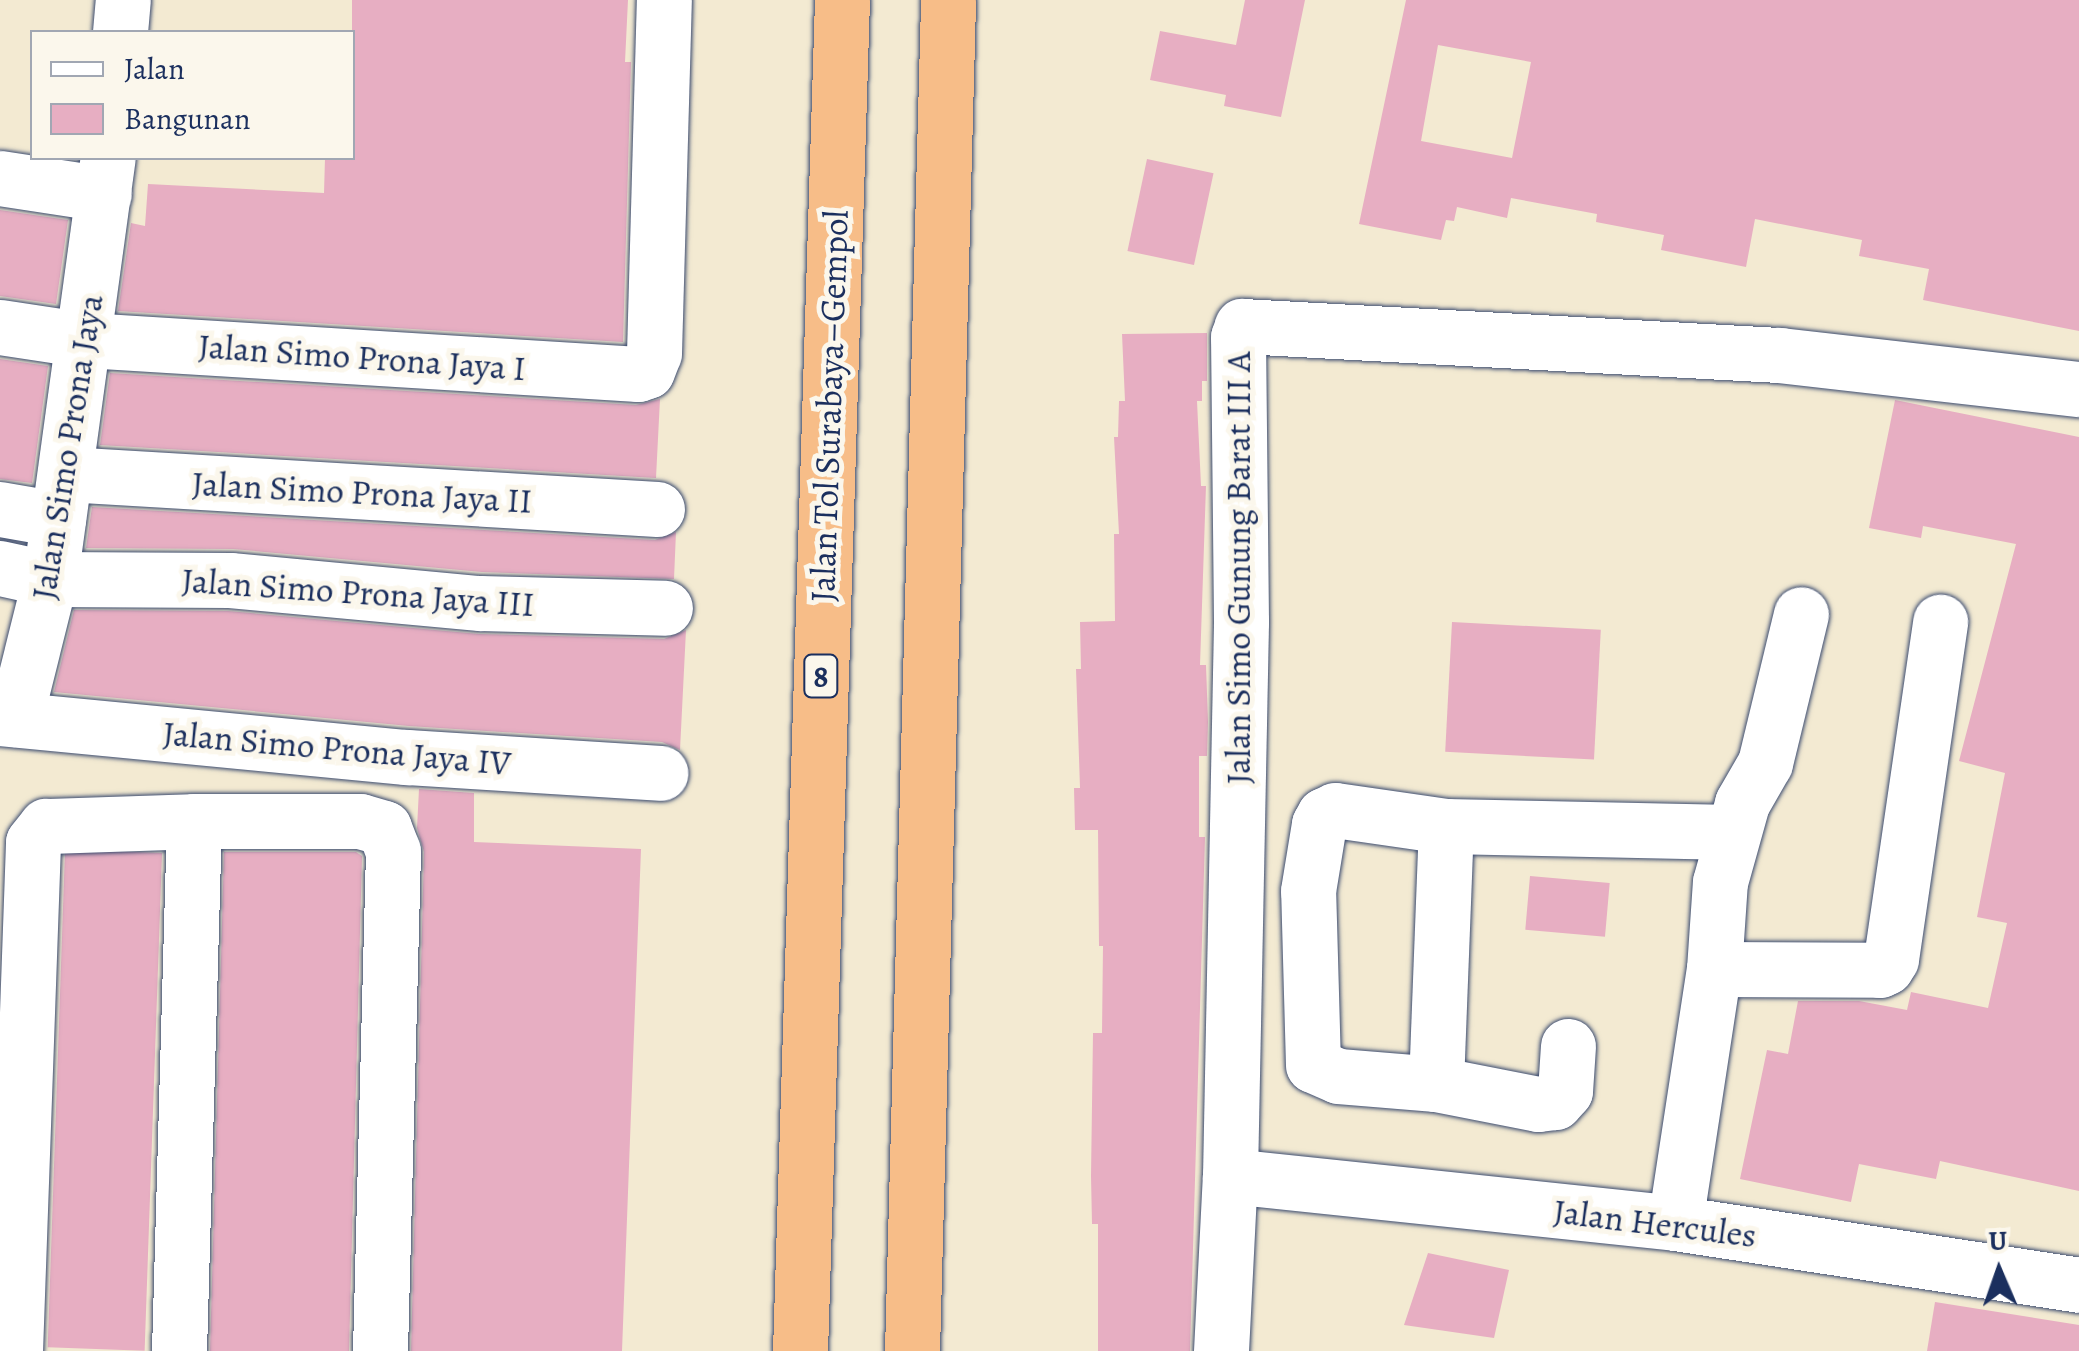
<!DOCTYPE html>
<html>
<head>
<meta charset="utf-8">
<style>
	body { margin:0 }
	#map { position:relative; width:2079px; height:1351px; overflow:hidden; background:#f3ead2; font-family:Alegreya,serif }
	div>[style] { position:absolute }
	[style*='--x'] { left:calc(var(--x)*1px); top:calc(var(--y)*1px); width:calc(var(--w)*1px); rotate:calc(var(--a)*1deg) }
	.building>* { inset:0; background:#e7aec2; transform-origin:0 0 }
	.roads { filter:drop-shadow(0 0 2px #3b4b6f) drop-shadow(0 0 2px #3b4b6f) }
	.minor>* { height:55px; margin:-27.5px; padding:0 27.5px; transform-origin:27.5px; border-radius:27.5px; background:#fff }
	.highway>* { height:55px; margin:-27.5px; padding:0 27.5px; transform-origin:27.5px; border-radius:27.5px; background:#f7bd88 }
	span { translate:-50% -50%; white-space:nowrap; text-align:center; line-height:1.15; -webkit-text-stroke:10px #fbf7ec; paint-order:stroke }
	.shield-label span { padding:2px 8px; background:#fbf7ec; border:2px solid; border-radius:8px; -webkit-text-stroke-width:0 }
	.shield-label { font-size:32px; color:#1b2f5e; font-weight:700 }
	.street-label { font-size:35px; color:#1b2f5e }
	.legend { position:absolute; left:30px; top:30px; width:325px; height:130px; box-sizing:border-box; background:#fbf7ec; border:2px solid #a1a7b3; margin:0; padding:12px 18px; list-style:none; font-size:30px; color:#1b2f5e }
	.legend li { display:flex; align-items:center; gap:20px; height:50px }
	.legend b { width:50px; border:2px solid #a1a7b3 }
	.north { position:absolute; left:1949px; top:1221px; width:100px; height:100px; -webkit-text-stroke:8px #fbf7ec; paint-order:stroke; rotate:358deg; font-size:28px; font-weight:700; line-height:40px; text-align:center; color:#1b2f5e }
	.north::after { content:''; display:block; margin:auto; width:35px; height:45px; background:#1b2f5e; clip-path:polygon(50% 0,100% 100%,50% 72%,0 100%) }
</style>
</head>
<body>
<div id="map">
	<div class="building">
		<i style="clip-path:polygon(352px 0,628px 0,625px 62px,631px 62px,623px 342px,118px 311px,131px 223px,145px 226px,148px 184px,324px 193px,325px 158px,352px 158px)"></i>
		<i style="clip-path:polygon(1245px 0,1305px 0,1281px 117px,1224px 106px,1226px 95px,1150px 80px,1160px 31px,1236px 45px)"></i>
		<i style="clip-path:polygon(evenodd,1406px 0,2079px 0,2079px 331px,1923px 300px,1929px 269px,1859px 256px,1862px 240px,1755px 219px,1746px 267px,1661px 250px,1664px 235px,1596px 222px,1597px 214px,1511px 198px,1507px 218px,1457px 207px,1454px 221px,1446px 220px,1441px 240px,1359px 224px,1406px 0,1438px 45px,1531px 62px,1512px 158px,1421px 141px,1438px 45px)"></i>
		<i style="left:1147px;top:159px;width:68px;height:94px;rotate:12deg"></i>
		<i style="clip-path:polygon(0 210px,68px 220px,56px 304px,0 296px)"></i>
		<i style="clip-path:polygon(1207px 333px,1207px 381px,1202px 381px,1202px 401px,1197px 401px,1201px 486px,1206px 486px,1200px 665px,1206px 665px,1208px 722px,1207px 756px,1199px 756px,1199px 837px,1205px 837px,1190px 1351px,1098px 1351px,1098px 1224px,1092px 1224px,1091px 1176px,1093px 1033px,1102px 1033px,1103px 946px,1099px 946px,1098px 830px,1075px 830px,1074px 788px,1080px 788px,1076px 669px,1081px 669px,1080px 622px,1115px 621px,1114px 534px,1119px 534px,1114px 437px,1118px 437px,1119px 401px,1125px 401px,1122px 334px)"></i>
		<i style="clip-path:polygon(0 359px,48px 366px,32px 483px,0 479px)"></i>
		<i style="clip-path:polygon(110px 373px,636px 405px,660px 399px,656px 478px,100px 445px)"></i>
		<i style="clip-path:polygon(1895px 400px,2079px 437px,2079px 1191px,1940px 1161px,1936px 1179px,1859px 1164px,1851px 1202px,1740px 1179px,1767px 1050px,1788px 1054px,1798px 1001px,1859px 1001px,1907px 1010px,1911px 992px,1988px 1008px,2007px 923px,1977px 917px,2005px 773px,1959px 761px,2016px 544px,1923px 526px,1921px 538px,1869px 528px)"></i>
		<i style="clip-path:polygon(92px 507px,655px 540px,676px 532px,674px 579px,482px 572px,233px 549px,86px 548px)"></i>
		<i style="clip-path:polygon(74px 610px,228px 611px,479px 634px,664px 639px,686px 630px,680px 750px,662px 742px,409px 726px,54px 692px)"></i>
		<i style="left:1452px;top:622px;width:149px;height:130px;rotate:3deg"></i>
		<i style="clip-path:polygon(419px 789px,474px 793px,474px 842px,641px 849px,622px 1351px,411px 1351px,424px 852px,417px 828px)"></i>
		<i style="clip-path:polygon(224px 852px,356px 852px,362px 856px,349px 1351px,210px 1351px)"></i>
		<i style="left:162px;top:853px;width:498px;height:97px;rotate:92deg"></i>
		<i style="left:1530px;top:876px;width:80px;height:54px;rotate:5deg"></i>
		<i style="clip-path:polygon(1428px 1253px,1509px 1270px,1494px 1338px,1404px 1325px)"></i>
		<i style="clip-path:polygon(1935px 1302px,2079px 1325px,2079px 1351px,1927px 1351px)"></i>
	</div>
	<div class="roads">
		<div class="minor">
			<i style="--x:120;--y:32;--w:32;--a:-85"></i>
			<i style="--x:0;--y:178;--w:105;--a:8.7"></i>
			<i style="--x:0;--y:327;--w:87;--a:8.6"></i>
			<i style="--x:86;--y:340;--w:553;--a:3.52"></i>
			<i style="--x:638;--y:374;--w:9;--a:-18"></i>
			<i style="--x:647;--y:371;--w:19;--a:-69"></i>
			<i style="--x:654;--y:353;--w:353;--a:-88.4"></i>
			<i style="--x:66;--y:474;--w:592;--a:3.39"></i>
			<i style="--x:0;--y:509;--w:59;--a:9.8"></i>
			<i style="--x:0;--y:568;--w:51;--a:12.4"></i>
			<i style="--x:50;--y:579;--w:180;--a:0.3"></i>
			<i style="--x:230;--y:580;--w:251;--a:5.3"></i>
			<i style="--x:480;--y:603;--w:185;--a:1.5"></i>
			<i style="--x:0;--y:718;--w:409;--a:5.5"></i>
			<i style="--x:407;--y:757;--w:254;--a:3.6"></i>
			<i style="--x:15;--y:719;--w:144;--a:-76"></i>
			<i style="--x:50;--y:579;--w:425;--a:-82.2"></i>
			<i style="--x:1714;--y:969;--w:166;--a:0.3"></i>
			<i style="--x:1880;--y:970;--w:7;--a:-27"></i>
			<i style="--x:1886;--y:967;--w:9;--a:-58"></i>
			<i style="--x:1891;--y:959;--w:341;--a:-81.7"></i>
			<i style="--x:1568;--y:1046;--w:45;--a:93.8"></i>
			<i style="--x:1565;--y:1091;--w:15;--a:132"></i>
			<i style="--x:1555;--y:1102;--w:17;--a:173"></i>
			<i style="--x:1538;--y:1104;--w:104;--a:-168.9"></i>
			<i style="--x:1436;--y:1084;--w:98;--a:-175.3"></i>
			<i style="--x:1338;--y:1076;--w:27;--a:-156"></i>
			<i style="--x:1313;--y:1065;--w:174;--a:-91.6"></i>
			<i style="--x:1308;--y:891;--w:68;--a:-80.7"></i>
			<i style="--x:1319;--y:824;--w:10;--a:-61"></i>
			<i style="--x:1324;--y:815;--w:12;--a:-24"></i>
			<i style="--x:1335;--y:810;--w:112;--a:8.2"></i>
			<i style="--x:1446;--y:826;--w:287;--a:1.2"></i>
			<i style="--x:1436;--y:1084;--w:258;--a:-87.8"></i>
			<i style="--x:1230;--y:1176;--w:447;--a:6"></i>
			<i style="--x:1675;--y:1223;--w:409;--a:8.7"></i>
			<i style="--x:1675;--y:1223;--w:257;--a:-81.3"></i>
			<i style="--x:1714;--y:969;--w:87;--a:-86.1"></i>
			<i style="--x:1720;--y:882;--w:82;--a:-74.4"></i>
			<i style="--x:1742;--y:803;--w:46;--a:-60.1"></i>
			<i style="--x:1765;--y:763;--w:153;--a:-76.4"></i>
			<i style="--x:15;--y:1351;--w:509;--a:-87.97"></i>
			<i style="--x:33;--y:842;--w:21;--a:-51"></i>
			<i style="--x:46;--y:826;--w:148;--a:-1.9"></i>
			<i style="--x:179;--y:1351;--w:530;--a:-88.38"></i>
			<i style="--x:194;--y:821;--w:166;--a:0"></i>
			<i style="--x:360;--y:821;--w:25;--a:16"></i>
			<i style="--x:384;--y:828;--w:25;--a:69"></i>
			<i style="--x:393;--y:851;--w:500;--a:91.49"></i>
			<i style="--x:1221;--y:1351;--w:175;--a:-87.1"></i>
			<i style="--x:1230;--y:1176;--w:555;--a:-88.86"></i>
			<i style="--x:1241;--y:621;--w:284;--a:-90.6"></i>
			<i style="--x:1238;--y:337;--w:12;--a:-70"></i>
			<i style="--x:1242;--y:326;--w:538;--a:3.09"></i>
			<i style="--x:1779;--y:355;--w:302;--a:6.5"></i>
		</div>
		<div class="highway">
			<i style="--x:800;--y:1351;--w:1352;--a:-88.22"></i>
			<i style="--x:912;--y:1351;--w:1351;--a:-88.47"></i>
		</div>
	</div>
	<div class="shield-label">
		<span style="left:821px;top:676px">8</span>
	</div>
	<div class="street-label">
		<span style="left:362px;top:357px;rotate:4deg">Jalan Simo Prona Jaya I</span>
		<span style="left:829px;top:406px;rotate:-88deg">Jalan Tol Surabaya–Gempol</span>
		<span style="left:67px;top:447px;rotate:-81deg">Jalan Simo Prona Jaya</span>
		<span style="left:362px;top:492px;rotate:3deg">Jalan Simo Prona Jaya II</span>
		<span style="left:1238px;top:568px;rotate:-90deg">Jalan Simo Gunung Barat III A</span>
		<span style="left:358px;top:592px;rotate:4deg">Jalan Simo Prona Jaya III</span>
		<span style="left:337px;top:748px;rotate:5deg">Jalan Simo Prona Jaya IV</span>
		<span style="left:1655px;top:1223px;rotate:7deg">Jalan Hercules</span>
	</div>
	<ul class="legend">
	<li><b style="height:12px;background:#fff"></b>Jalan</li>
	<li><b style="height:28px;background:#e7aec2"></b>Bangunan</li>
	</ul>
	<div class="north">U</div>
</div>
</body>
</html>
